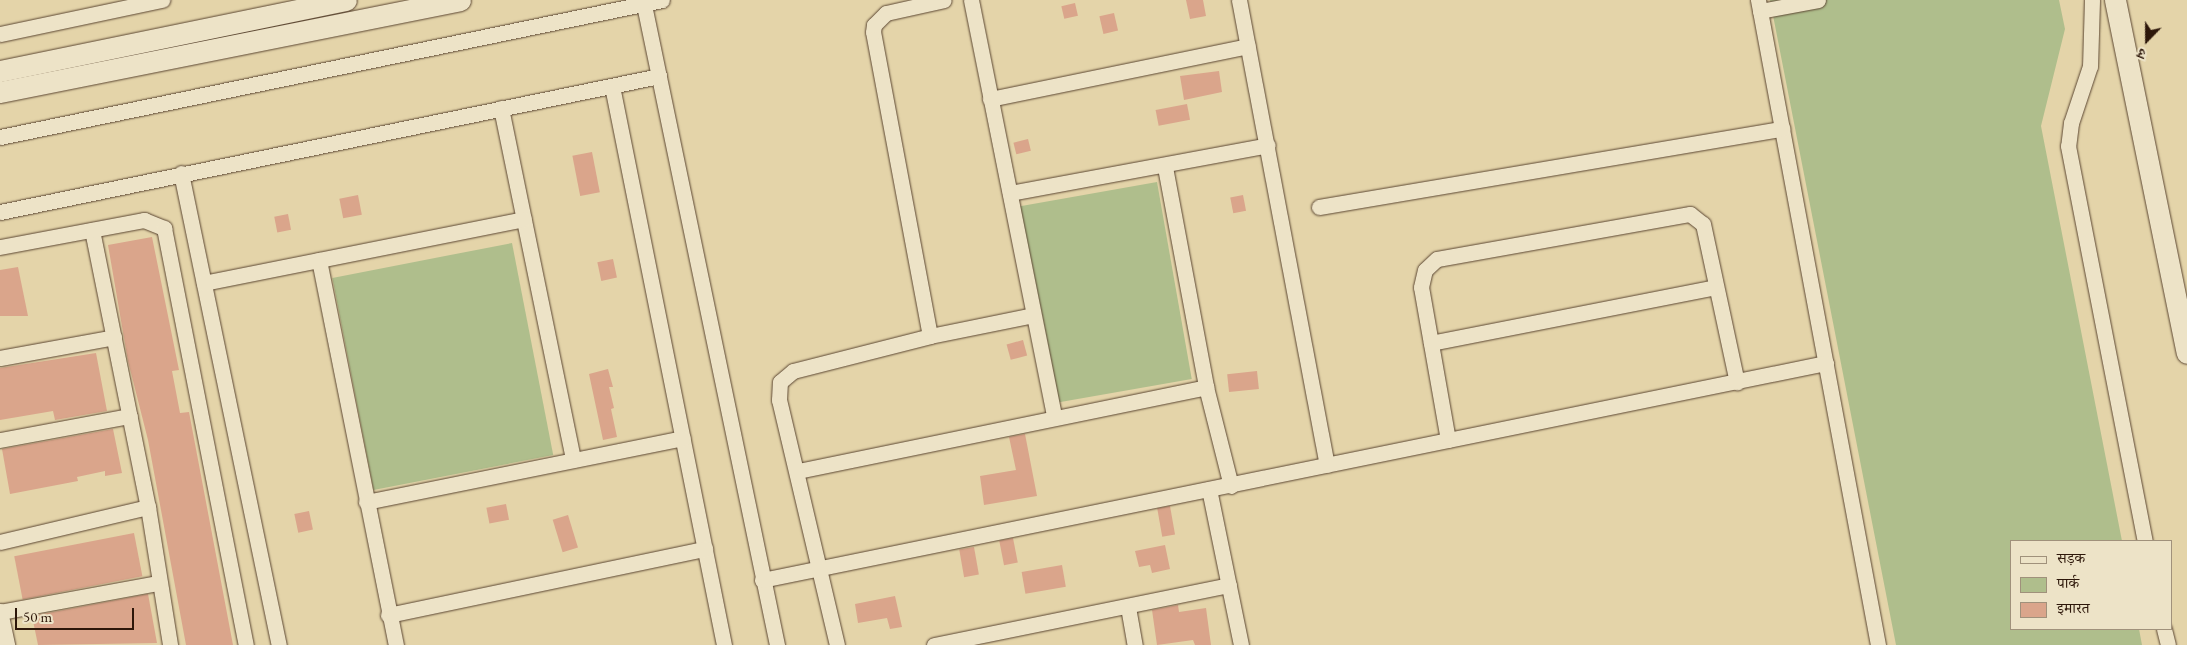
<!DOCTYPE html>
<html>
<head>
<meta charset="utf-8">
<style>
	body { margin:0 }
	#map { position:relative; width:2187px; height:645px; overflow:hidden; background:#e4d4a9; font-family:"EB Garamond","Noto Serif Devanagari",serif }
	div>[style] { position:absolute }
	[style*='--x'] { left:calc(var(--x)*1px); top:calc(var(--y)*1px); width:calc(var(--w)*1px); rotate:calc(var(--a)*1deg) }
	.green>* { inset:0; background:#afbe8c; transform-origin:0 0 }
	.building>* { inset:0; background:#daa58b; transform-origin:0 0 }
	.roads { filter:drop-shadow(0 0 1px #5b4632) drop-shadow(0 0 1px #5b4632) }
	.street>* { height:15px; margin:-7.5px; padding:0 7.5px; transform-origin:7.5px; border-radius:7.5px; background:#ede3c7 }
	.secondary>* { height:21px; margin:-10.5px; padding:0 10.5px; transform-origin:10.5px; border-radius:10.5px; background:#ede3c7 }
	span { translate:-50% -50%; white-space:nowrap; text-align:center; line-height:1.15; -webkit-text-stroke:4px #ede3c7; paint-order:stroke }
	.legend { position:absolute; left:2010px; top:540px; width:162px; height:90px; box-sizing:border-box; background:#ede3c7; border:1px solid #a0917b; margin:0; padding:6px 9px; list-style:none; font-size:15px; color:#2d170a }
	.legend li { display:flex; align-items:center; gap:10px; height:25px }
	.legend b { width:25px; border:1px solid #a0917b }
	.north { position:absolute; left:2122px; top:15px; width:50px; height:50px; -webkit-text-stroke:4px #ede3c7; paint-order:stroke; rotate:202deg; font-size:14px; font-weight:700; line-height:20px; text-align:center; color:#2d170a }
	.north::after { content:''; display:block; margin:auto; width:18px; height:22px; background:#2d170a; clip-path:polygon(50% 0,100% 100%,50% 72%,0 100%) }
	.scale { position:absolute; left:15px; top:608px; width:119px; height:22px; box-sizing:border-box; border:2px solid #2d170a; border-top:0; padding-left:6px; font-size:15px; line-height:18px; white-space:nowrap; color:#2d170a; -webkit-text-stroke:4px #ede3c7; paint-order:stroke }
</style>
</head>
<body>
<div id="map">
	<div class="green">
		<i style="clip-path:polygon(1770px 0,2059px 0,2065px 29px,2041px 126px,2122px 541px,2011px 541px,2011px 629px,2139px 629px,2142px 645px,1896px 645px)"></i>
		<i style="left:1157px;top:182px;width:200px;height:139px;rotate:80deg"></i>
		<i style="left:512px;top:243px;width:216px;height:183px;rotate:79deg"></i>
	</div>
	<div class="building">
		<i style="clip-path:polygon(1186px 0,1203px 0,1206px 16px,1190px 19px)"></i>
		<i style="left:1075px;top:3px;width:13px;height:14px;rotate:77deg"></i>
		<i style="left:1114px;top:13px;width:18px;height:15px;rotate:77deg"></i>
		<i style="clip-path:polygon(1219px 71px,1222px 92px,1184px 100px,1180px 76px)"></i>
		<i style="left:1187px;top:104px;width:16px;height:32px;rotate:79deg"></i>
		<i style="left:1028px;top:139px;width:12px;height:15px;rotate:76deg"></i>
		<i style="left:592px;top:152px;width:41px;height:20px;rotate:79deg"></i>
		<i style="left:358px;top:195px;width:20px;height:19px;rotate:79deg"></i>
		<i style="left:1243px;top:195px;width:16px;height:13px;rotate:79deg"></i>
		<i style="left:288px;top:214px;width:16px;height:14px;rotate:79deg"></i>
		<i style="clip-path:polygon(152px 237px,179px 370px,172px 371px,180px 413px,189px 412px,233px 645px,186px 645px,148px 440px,128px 361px,108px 245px)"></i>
		<i style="left:613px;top:259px;width:19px;height:16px;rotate:78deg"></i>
		<i style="clip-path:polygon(18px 267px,28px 316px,0 316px,0 270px)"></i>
		<i style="left:1023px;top:340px;width:16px;height:17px;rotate:75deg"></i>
		<i style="clip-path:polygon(96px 353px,107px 411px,55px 420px,53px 411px,0 420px,0 368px)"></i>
		<i style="clip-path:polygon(608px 369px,613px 387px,609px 387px,614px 408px,611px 409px,617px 437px,603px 440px,589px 374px)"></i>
		<i style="left:1257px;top:371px;width:18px;height:30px;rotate:84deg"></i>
		<i style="clip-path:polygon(113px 429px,122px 473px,105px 476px,105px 471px,77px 477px,78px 481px,10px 494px,2px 449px)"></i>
		<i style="clip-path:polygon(1025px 434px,1037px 496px,984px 505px,980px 476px,1016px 470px,1009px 437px)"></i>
		<i style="left:506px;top:504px;width:16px;height:20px;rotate:79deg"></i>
		<i style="left:1170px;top:506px;width:29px;height:13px;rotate:80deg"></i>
		<i style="left:309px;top:511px;width:19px;height:15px;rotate:78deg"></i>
		<i style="left:568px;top:515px;width:34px;height:16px;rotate:73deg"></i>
		<i style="left:134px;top:533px;width:44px;height:122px;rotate:79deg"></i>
		<i style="left:1013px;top:538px;width:25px;height:14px;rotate:79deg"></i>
		<i style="clip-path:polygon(1165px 545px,1170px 569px,1152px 573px,1150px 565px,1139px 567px,1135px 551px)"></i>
		<i style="left:974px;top:547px;width:28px;height:15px;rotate:80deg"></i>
		<i style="left:1062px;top:565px;width:22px;height:41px;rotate:80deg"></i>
		<i style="clip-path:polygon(148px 594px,157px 643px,38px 645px,32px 616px)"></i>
		<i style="clip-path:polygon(895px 596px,902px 627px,890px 629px,887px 618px,858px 623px,855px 604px)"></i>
		<i style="clip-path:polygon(1178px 605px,1179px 612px,1206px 608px,1211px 645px,1195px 645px,1193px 640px,1157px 645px,1152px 610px)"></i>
	</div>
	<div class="roads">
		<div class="street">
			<i style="--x:643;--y:0;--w:659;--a:78.26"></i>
			<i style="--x:971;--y:0;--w:424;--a:78.7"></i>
			<i style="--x:1239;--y:0;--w:473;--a:79.3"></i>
			<i style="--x:1758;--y:0;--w:656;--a:79.46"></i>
			<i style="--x:2092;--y:0;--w:66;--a:91.7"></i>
			<i style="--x:2090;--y:66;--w:60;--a:108.4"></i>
			<i style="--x:2071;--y:123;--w:23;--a:97"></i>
			<i style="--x:2068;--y:146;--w:402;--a:79"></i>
			<i style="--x:1760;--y:11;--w:59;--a:-10.7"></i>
			<i style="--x:0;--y:34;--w:166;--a:-11.9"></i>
			<i style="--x:612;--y:86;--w:570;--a:78.67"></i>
			<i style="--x:990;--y:99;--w:263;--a:-11.6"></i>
			<i style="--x:501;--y:108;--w:359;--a:78.4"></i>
			<i style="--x:0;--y:137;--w:676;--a:-11.69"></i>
			<i style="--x:1165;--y:167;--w:224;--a:79.4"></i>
			<i style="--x:1206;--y:387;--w:102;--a:75.8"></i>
			<i style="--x:181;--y:173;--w:482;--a:78.3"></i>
			<i style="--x:1010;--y:193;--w:262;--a:-10.5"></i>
			<i style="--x:1319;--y:207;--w:470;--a:-9.6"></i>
			<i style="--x:0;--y:212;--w:673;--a:-11.66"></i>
			<i style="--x:92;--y:230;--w:283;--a:78.6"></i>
			<i style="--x:148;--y:507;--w:140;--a:80.9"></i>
			<i style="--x:0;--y:247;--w:147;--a:-10.6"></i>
			<i style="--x:144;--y:220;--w:22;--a:22"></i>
			<i style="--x:164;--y:228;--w:425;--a:78.9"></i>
			<i style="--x:319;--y:260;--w:393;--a:78.7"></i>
			<i style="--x:204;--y:283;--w:326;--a:-11.3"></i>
			<i style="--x:930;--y:336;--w:309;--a:-100.6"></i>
			<i style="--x:873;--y:32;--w:7;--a:-82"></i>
			<i style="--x:874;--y:25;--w:17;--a:-45"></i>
			<i style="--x:886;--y:13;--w:59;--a:-12.6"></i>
			<i style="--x:1431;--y:343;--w:290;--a:-11.1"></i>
			<i style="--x:0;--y:358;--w:116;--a:-10.4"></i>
			<i style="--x:0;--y:440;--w:132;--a:-10.5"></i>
			<i style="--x:1448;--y:440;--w:155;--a:-100"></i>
			<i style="--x:1421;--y:287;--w:17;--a:-77"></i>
			<i style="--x:1425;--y:270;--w:16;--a:-43"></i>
			<i style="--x:1437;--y:259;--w:257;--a:-10.1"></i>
			<i style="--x:1690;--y:214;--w:16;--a:38"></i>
			<i style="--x:1703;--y:224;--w:162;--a:77.9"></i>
			<i style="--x:798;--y:471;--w:417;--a:-11.6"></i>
			<i style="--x:1209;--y:489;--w:159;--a:78.4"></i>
			<i style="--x:366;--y:502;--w:323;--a:-11.4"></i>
			<i style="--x:0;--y:542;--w:152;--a:-13.3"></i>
			<i style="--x:762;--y:580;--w:1086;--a:-11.53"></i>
			<i style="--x:1128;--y:607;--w:39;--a:80"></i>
			<i style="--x:0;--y:611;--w:35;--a:78"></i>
			<i style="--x:0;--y:612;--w:161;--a:-10.4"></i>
			<i style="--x:388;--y:615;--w:324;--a:-11.8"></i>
			<i style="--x:2164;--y:629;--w:16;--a:76"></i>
			<i style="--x:837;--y:645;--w:252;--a:-103.3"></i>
			<i style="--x:779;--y:400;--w:18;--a:-87"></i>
			<i style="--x:780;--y:382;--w:17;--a:-40"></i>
			<i style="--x:793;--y:371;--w:141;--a:-14.3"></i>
			<i style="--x:930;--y:336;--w:105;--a:-11.5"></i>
			<i style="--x:934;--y:645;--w:301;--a:-11.5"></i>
		</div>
		<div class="secondary">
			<i style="--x:2115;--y:0;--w:360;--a:78.5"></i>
			<i style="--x:0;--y:71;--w:353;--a:-11.6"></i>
			<i style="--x:0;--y:92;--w:469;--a:-11.3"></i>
		</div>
	</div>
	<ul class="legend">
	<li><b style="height:6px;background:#ede3c7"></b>सड़क</li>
	<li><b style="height:14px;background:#afbe8c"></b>पार्क</li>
	<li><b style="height:14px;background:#daa58b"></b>इमारत</li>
	</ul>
	<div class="north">उ</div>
	<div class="scale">50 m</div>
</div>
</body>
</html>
